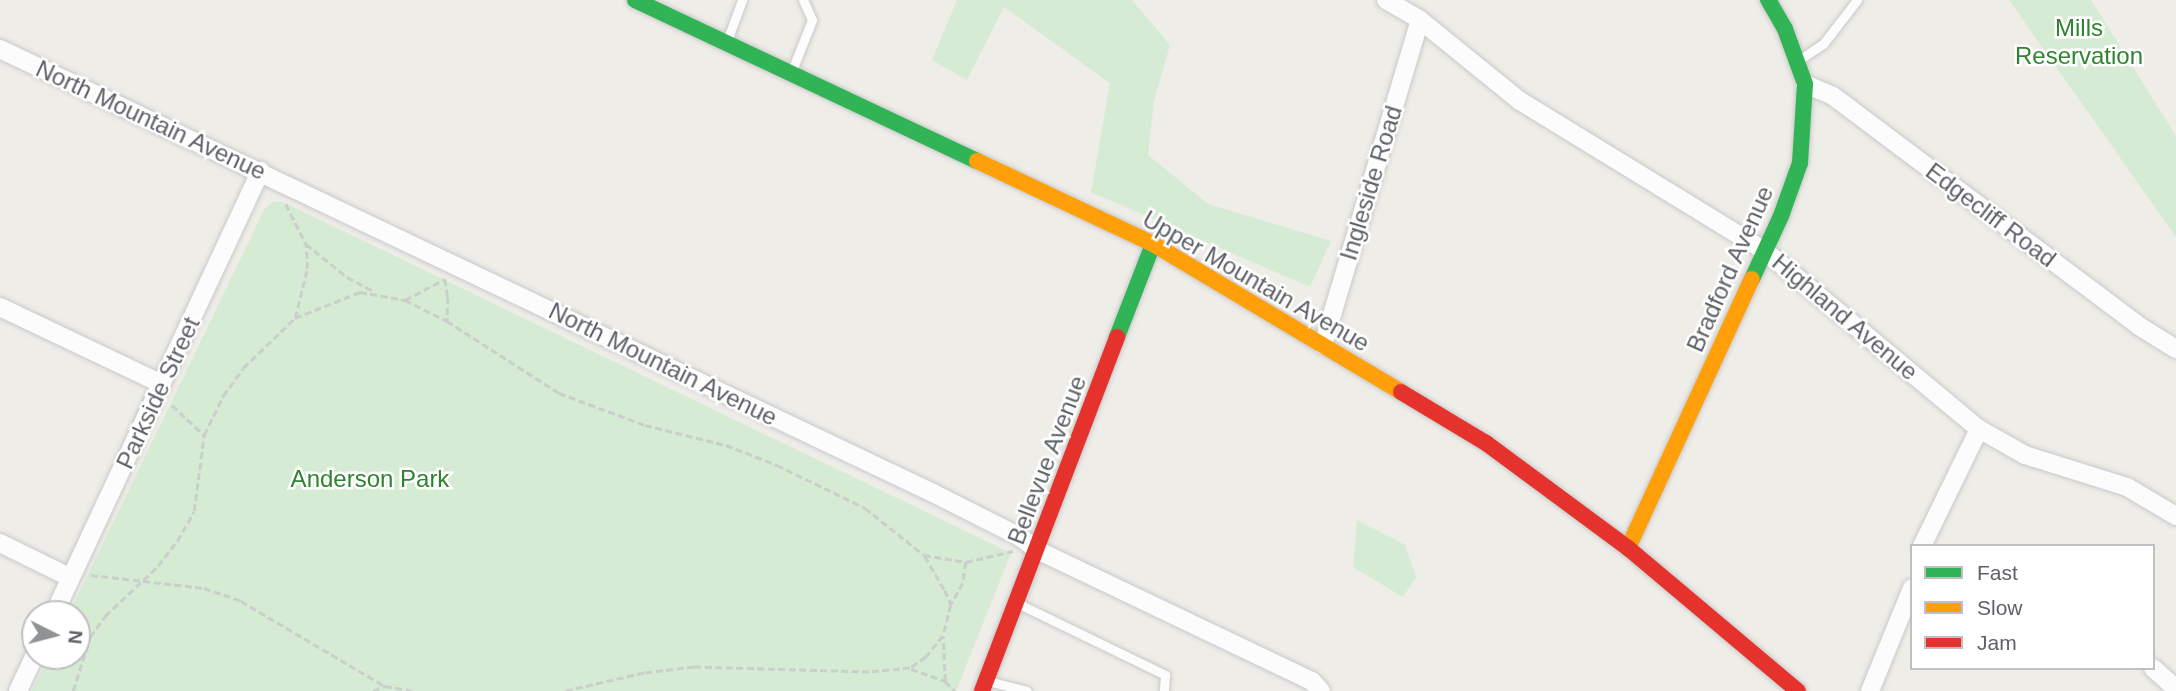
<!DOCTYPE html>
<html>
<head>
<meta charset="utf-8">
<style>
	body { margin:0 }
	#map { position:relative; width:2176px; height:691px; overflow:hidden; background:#eeede8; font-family:Helvetica,sans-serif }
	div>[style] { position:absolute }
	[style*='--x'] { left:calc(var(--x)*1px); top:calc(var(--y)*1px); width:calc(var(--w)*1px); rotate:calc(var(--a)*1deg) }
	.green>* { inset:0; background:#d6ebd3; transform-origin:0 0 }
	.path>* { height:2.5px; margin-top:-1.25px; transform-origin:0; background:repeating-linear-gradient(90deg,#c9cfcb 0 7px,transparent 0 10.5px) }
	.roads { filter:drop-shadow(0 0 2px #c9c9c9) drop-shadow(0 0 2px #c9c9c9) }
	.lane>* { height:9px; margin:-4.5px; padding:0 4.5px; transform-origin:4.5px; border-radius:4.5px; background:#fcfcfc }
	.street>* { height:18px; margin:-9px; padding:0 9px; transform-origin:9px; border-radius:9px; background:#fcfcfc }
	.fast>* { height:16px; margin:-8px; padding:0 8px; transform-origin:8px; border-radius:8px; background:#30b455 }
	.slow>* { height:16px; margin:-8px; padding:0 8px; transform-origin:8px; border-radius:8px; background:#ff9f0a }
	.jam>* { height:16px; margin:-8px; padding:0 8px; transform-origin:8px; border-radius:8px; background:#e5322d }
	span { translate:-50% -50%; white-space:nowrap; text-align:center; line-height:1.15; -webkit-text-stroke:5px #fff; paint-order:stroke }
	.park-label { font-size:24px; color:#308330 }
	.street-label { font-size:24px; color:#5d6267 }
	.legend { position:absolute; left:1910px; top:544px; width:245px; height:126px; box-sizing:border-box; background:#fff; border:2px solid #bec0c2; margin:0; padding:9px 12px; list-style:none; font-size:21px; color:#5d6267 }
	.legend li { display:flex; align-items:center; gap:14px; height:35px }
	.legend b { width:35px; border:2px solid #bec0c2 }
	.north { position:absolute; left:21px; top:600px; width:70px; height:70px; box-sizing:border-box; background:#fff; border:2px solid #bec0c2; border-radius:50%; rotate:96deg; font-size:19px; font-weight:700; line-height:28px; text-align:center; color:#5d6267 }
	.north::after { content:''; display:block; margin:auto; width:24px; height:32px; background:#909394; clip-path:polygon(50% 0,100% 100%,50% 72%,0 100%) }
</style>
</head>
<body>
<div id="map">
	<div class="green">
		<i style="clip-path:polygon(957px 0,1132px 0,1170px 45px,1154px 101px,1148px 155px,1208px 204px,1331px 241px,1310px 287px,1091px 192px,1110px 83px,1004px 7px,967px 80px,932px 60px)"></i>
		<i style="clip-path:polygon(2009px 0,2091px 0,2176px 136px,2176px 237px)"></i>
		<i style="clip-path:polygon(273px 202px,283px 202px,1011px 553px,956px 691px,32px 691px,49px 656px,77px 656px,77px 614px,69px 614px,265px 208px)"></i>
		<i style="left:143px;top:395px;width:11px;height:186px;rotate:22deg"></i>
		<i style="clip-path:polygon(1357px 520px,1405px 545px,1416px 577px,1403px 597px,1353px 567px)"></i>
	</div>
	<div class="path">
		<i style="--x:286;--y:204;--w:45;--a:63.4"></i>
		<i style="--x:306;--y:244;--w:53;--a:38.8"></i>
		<i style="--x:347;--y:277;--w:30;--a:28"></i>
		<i style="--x:405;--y:300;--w:45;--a:-27.7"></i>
		<i style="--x:445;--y:279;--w:18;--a:81"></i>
		<i style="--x:448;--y:297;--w:24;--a:92"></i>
		<i style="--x:295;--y:318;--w:50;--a:-76.2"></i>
		<i style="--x:307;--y:269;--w:25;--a:-92"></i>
		<i style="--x:172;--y:405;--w:44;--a:43.2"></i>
		<i style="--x:925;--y:556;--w:39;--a:60"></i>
		<i style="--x:945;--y:590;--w:16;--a:68"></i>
		<i style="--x:966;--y:562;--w:48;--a:-13.2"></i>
		<i style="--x:91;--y:575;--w:114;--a:6.6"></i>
		<i style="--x:204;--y:588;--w:39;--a:19"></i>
		<i style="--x:241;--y:601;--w:167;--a:30.6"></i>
		<i style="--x:911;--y:669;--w:36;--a:19"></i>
		<i style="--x:945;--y:681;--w:45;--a:-92.5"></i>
		<i style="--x:945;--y:681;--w:14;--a:45"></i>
		<i style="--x:73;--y:691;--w:57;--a:-72.5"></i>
		<i style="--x:90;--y:637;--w:26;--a:-54"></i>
		<i style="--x:105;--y:616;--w:73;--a:-43.3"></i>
		<i style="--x:158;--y:566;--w:31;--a:-53"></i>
		<i style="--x:177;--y:541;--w:34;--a:-60"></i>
		<i style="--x:194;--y:511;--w:77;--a:-82.5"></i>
		<i style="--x:204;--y:435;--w:43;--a:-64"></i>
		<i style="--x:223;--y:396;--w:34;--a:-54"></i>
		<i style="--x:243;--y:368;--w:72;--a:-43.9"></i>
		<i style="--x:295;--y:318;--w:70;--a:-21.8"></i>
		<i style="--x:360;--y:292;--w:46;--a:10.1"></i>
		<i style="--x:405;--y:300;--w:47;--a:26.6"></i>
		<i style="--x:447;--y:321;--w:133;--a:32.7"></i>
		<i style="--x:559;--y:393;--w:92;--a:20.4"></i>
		<i style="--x:645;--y:425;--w:83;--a:13.9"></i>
		<i style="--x:726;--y:445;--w:55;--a:21.4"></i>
		<i style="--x:777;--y:465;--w:98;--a:26"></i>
		<i style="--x:865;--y:508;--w:75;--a:38.5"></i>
		<i style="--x:924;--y:555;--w:43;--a:9.5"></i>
		<i style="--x:966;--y:562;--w:21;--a:98"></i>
		<i style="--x:963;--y:583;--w:25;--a:119"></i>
		<i style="--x:951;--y:605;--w:32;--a:104"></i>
		<i style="--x:943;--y:636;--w:27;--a:129"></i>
		<i style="--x:926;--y:657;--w:19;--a:145"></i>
		<i style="--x:910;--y:668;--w:41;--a:174.4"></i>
		<i style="--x:869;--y:672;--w:175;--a:-178.4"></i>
		<i style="--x:694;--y:667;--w:50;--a:173.2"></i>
		<i style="--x:644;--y:673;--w:80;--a:167"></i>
		<i style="--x:373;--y:691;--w:13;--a:-23"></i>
		<i style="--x:385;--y:686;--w:27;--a:10"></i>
	</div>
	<div class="roads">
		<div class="lane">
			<i style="--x:727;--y:41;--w:44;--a:-69.9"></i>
			<i style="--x:1799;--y:60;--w:29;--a:-34"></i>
			<i style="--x:1823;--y:44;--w:56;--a:-52.3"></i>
			<i style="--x:791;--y:73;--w:57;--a:-68.4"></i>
			<i style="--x:812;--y:20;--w:22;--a:-114"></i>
			<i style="--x:1017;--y:603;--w:165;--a:25.9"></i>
			<i style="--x:1165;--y:675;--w:16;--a:94"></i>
			<i style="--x:988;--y:681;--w:40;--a:14.4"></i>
		</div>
		<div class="street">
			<i style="--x:1386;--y:0;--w:39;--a:30"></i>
			<i style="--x:1420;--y:20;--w:129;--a:39"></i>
			<i style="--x:1520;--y:101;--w:287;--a:31.5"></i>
			<i style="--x:1765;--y:251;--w:278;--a:39.8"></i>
			<i style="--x:1979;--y:429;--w:53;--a:29.5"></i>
			<i style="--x:2025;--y:455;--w:107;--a:17.4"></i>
			<i style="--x:2127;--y:487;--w:57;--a:30.6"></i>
			<i style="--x:0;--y:49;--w:1033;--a:25.45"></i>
			<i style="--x:933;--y:493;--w:97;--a:26.8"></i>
			<i style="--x:1020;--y:537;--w:21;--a:37"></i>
			<i style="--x:1037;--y:550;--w:305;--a:25.5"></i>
			<i style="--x:1312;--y:681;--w:13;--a:48"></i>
			<i style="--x:1805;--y:84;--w:30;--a:23"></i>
			<i style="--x:1833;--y:96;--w:383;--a:36.9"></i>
			<i style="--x:2139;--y:326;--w:44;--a:31.9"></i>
			<i style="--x:0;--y:307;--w:179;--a:25.4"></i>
			<i style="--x:1323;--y:345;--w:339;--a:-73.4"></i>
			<i style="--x:0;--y:543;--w:79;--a:26.2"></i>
			<i style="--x:1922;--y:546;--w:130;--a:-64"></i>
			<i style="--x:54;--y:614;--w:489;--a:-65"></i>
			<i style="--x:2153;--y:668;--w:31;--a:42"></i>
			<i style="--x:18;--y:691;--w:40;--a:-65"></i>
			<i style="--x:1870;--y:691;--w:111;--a:-67.8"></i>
		</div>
		<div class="fast">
			<i style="--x:635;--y:0;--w:378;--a:25.2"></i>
			<i style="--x:1752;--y:279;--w:69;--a:-65.3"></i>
			<i style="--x:1781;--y:216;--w:56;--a:-70.3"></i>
			<i style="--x:1800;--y:163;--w:79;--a:-86.4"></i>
			<i style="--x:1805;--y:84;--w:59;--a:-110"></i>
			<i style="--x:1785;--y:29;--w:34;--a:-120"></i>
			<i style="--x:1117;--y:337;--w:100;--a:-68.8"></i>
		</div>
		<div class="slow">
			<i style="--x:977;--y:161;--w:195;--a:25.2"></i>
			<i style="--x:1153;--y:244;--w:289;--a:30.8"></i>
			<i style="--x:1628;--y:548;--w:296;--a:-65.3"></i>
		</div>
		<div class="jam">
			<i style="--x:1401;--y:392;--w:99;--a:31"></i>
			<i style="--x:1486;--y:443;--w:177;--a:36.5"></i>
			<i style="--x:1628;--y:548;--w:222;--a:40.1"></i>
			<i style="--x:982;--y:691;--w:379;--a:-69.1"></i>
		</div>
	</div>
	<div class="park-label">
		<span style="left:2079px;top:42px">Mills<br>Reservation</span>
		<span style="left:370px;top:479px">Anderson Park</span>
	</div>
	<div class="street-label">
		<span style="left:151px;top:120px;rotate:25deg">North Mountain Avenue</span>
		<span style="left:1371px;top:183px;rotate:-73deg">Ingleside Road</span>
		<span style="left:1991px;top:215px;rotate:37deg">Edgecliff Road</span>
		<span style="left:1730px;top:269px;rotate:-66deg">Bradford Avenue</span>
		<span style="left:1256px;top:281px;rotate:30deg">Upper Mountain Avenue</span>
		<span style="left:1845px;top:317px;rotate:40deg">Highland Avenue</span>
		<span style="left:663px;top:364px;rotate:26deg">North Mountain Avenue</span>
		<span style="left:158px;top:393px;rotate:-65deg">Parkside Street</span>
		<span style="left:1047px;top:460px;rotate:-69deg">Bellevue Avenue</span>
	</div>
	<ul class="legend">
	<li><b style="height:9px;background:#30b455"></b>Fast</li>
	<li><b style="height:9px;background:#ff9f0a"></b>Slow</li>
	<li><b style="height:9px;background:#e5322d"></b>Jam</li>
	</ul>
	<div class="north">N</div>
</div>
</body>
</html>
